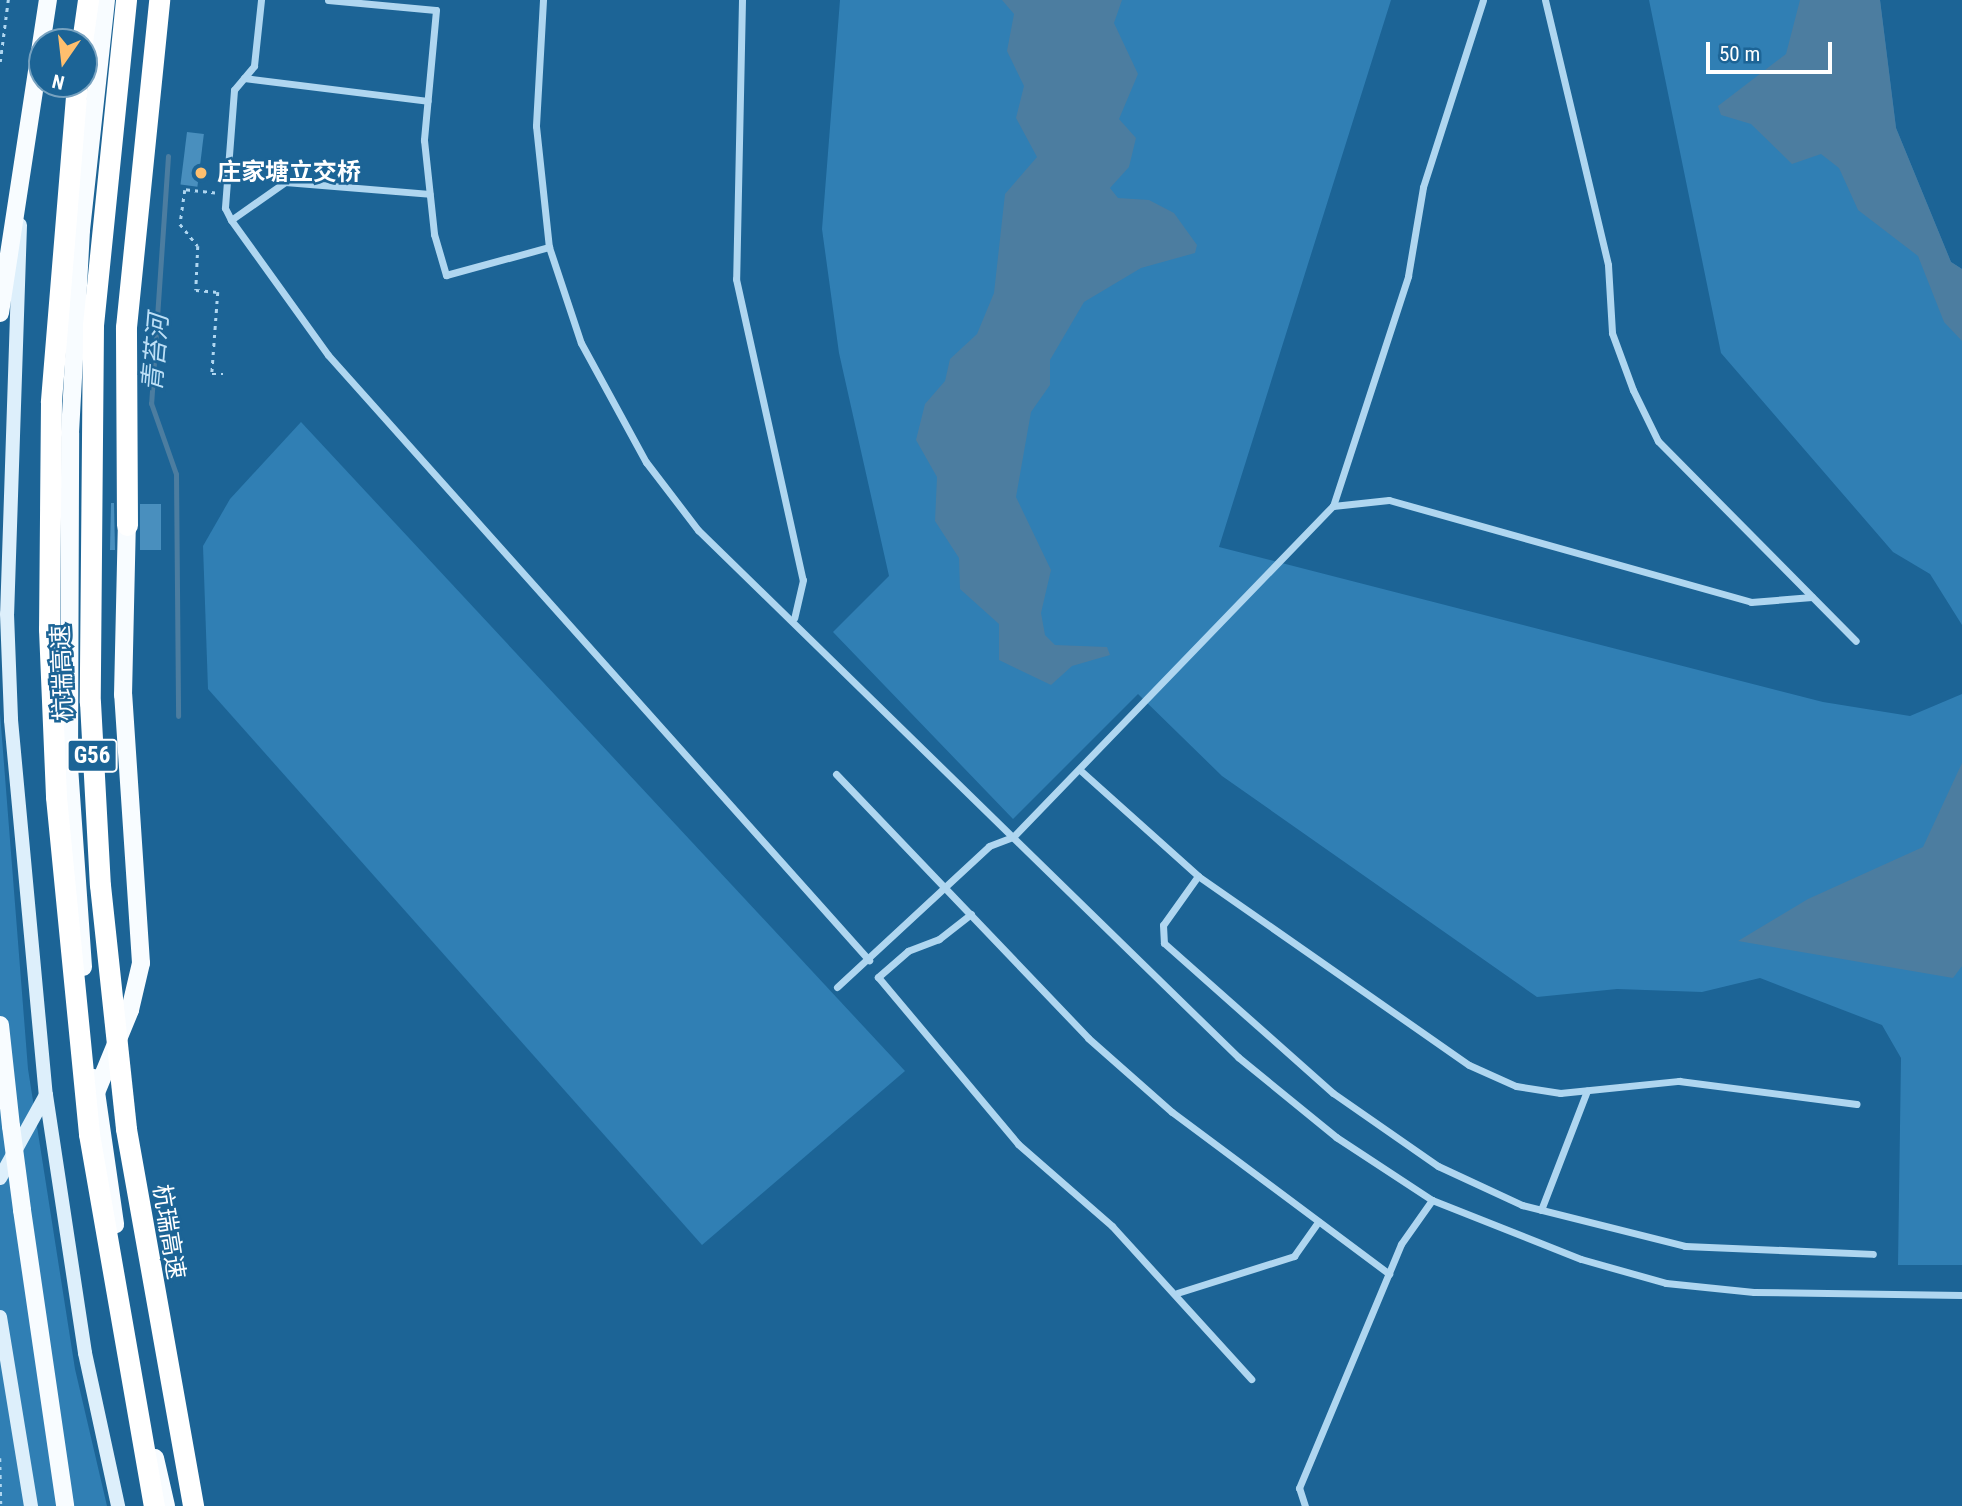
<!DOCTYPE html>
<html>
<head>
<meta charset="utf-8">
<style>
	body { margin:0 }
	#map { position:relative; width:1962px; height:1506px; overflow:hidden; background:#1c6496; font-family:"Roboto Condensed","Noto Sans SC",sans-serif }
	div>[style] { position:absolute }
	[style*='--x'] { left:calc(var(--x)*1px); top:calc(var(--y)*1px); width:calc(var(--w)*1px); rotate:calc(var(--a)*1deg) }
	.green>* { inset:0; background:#307fb4 }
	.water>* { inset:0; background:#4c7da0 }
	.stream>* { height:5px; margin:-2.5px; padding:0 2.5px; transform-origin:2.5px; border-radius:2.5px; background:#4c7da0 }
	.building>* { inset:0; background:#498fbe; transform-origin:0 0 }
	.path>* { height:2.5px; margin-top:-1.25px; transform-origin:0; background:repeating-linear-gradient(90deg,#afd6f0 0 3.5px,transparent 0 8.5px) }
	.minor>* { height:7px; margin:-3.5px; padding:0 3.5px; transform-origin:3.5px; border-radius:3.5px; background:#afd6f0 }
	.secondary>* { height:14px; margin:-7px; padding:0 7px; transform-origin:7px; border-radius:7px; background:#ddeffb }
	.primary>* { height:18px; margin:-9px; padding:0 9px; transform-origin:9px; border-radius:9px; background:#f8fcff }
	.motorway>* { height:21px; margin:-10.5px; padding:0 10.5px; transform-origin:10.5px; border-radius:10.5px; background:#fff }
	.primary-bridge>* { height:18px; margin:-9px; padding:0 9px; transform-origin:9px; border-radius:9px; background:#f8fcff }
	.motorway-bridge>* { height:21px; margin:-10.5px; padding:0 10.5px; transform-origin:10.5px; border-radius:10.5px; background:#fff }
	.dots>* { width:19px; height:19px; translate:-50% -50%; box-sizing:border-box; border:4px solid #1c6496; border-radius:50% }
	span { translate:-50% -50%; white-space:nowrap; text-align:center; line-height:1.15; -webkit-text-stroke:5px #1c6496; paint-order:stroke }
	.shield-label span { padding:2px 5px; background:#1c6496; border:2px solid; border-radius:5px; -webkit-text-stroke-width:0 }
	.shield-label { font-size:23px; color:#fff; font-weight:700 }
	.poi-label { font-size:24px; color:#fff; font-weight:700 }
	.left { translate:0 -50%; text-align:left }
	.street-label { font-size:24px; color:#fff }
	.water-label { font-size:26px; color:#bcdff6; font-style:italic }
	.north { position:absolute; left:28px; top:28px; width:70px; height:70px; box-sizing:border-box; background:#1c6496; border:2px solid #77a2c0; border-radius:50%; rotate:194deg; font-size:19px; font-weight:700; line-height:28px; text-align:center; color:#fff }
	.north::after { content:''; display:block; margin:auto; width:24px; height:32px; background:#ffbf6e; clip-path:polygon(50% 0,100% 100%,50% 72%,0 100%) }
	.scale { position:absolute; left:1706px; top:42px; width:126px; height:32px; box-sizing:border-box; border:4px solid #fff; border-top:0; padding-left:9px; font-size:21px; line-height:24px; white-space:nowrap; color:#fff; -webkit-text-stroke:5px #1c6496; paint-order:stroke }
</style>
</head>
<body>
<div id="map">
	<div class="green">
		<i style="clip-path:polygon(840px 0,1391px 0,1219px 547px,1823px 702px,1910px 716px,1962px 694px,1962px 1265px,1898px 1265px,1901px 1058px,1882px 1025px,1760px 978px,1702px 992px,1617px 989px,1537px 997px,1222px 776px,1138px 694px,1013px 819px,833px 632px,889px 576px,839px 353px,822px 229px)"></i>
		<i style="clip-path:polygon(1649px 0,1880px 0,1896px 128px,1951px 262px,1962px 269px,1962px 625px,1930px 574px,1893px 552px,1721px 353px)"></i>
		<i style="clip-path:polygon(301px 422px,905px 1071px,702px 1245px,208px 689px,203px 546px,230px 499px)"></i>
		<i style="clip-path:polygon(0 713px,28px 1069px,75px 1369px,107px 1506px,0 1506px)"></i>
	</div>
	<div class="water">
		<i style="clip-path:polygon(1002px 0,1122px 0,1114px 23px,1138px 74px,1119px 119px,1136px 138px,1129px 167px,1110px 188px,1118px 198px,1149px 200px,1174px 213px,1197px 245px,1195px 253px,1141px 268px,1084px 302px,1050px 360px,1050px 385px,1031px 412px,1016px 497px,1051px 570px,1041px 613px,1045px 635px,1055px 645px,1107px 647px,1110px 655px,1072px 666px,1051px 685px,999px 660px,999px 624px,960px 589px,959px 558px,935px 521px,937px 477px,916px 440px,925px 404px,945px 381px,950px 359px,977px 334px,994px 293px,1005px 194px,1037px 157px,1016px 118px,1024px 86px,1007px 51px,1014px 14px)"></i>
		<i style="clip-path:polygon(1800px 0,1880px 0,1896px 128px,1951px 262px,1962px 269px,1962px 341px,1944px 322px,1918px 256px,1858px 210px,1839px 168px,1821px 154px,1792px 164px,1751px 124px,1721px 115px,1718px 106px,1786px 54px)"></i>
		<i style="clip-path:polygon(1962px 763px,1962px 966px,1953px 978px,1738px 941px,1808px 899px,1923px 847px)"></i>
	</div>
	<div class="stream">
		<i style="--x:168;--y:156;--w:248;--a:93.9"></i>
		<i style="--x:151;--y:403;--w:75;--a:70.6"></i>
		<i style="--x:176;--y:474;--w:242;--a:89.5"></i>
	</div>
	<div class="building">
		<i style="left:187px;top:132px;width:17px;height:53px;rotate:7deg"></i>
		<i style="clip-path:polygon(111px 503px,114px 503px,115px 550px,110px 550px)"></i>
		<i style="left:140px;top:504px;width:21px;height:46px"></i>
	</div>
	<div class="path">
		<i style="--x:0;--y:62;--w:63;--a:-82.6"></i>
		<i style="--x:215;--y:193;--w:30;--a:-174"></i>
		<i style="--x:185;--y:190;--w:34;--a:98"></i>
		<i style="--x:180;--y:224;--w:28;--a:51"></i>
		<i style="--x:198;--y:246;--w:44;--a:92.6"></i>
		<i style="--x:196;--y:290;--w:22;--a:5"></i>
		<i style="--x:218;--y:292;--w:82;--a:94.2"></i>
		<i style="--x:212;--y:374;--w:11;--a:0"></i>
		<i style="--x:0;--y:1458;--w:48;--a:88.8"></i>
	</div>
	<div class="minor">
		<i style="--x:261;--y:0;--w:66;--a:96.1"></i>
		<i style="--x:254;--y:66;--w:31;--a:130"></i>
		<i style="--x:234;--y:90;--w:118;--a:94.4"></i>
		<i style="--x:225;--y:208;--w:13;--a:63"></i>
		<i style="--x:231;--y:220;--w:166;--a:54.3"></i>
		<i style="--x:328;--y:355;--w:812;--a:48.2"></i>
		<i style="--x:328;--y:0;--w:108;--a:5.3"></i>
		<i style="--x:436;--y:10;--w:131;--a:95.3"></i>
		<i style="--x:424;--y:140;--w:95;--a:83.9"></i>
		<i style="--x:434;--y:234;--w:43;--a:73.7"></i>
		<i style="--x:446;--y:275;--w:107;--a:-15.2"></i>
		<i style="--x:543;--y:0;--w:126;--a:93.2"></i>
		<i style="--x:536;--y:126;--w:122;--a:83.9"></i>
		<i style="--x:549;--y:247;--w:101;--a:71.6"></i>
		<i style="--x:581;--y:343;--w:136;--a:61.4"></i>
		<i style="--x:646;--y:462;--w:86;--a:52.6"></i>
		<i style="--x:698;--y:530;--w:755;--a:44.3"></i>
		<i style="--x:1238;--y:1057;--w:127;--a:39.2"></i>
		<i style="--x:1336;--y:1137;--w:115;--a:33.3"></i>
		<i style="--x:1432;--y:1200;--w:160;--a:21.6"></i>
		<i style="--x:1581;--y:1259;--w:88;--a:15.8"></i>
		<i style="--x:1666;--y:1283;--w:88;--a:5.8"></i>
		<i style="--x:1754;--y:1292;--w:208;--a:0.8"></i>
		<i style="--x:742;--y:0;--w:279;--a:91.2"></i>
		<i style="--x:736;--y:279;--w:308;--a:77.5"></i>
		<i style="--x:803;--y:580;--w:39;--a:103"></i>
		<i style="--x:1545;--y:0;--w:272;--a:76.6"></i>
		<i style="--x:1608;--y:265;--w:68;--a:86.6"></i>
		<i style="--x:1612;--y:333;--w:61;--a:69.8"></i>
		<i style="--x:1633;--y:390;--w:57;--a:63.9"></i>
		<i style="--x:1658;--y:441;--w:281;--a:45.3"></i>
		<i style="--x:244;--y:78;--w:185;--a:7.1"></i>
		<i style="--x:231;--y:220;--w:66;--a:-35.1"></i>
		<i style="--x:285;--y:182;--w:145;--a:4.7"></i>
		<i style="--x:1333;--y:506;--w:56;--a:-6.1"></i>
		<i style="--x:1389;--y:500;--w:376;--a:15.7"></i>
		<i style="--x:1751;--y:602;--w:61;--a:-4.7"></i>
		<i style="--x:1080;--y:770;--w:159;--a:41.9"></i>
		<i style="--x:1198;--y:876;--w:330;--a:34.9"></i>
		<i style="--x:1469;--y:1065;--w:51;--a:24.1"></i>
		<i style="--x:1516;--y:1086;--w:45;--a:9"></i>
		<i style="--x:1560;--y:1093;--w:120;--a:-5.8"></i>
		<i style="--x:1679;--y:1081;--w:179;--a:7.4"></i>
		<i style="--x:836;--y:774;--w:365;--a:46.3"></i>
		<i style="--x:1088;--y:1038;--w:112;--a:41.4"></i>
		<i style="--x:1172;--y:1112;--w:271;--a:36.7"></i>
		<i style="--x:1198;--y:876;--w:60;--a:125.5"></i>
		<i style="--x:1163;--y:925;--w:18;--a:87"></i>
		<i style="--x:1164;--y:943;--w:226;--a:41.6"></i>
		<i style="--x:1333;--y:1093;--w:128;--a:34.8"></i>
		<i style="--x:1438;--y:1166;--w:93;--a:24.9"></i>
		<i style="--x:1522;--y:1205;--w:168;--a:14.1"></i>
		<i style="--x:1685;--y:1246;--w:188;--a:2.4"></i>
		<i style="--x:971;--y:914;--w:41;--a:142"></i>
		<i style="--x:939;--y:939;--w:33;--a:159"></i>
		<i style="--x:908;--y:951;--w:40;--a:139"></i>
		<i style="--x:878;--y:977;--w:218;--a:50"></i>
		<i style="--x:1018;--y:1144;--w:125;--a:41.1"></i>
		<i style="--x:1112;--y:1226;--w:207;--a:47.7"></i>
		<i style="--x:837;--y:987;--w:207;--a:-42.8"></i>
		<i style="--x:989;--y:846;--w:26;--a:-21"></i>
		<i style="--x:1013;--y:837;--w:460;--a:-46"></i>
		<i style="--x:1333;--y:506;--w:242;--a:-71.9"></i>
		<i style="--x:1408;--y:276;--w:90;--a:-80.4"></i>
		<i style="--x:1423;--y:187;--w:196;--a:-72.2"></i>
		<i style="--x:1541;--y:1210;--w:128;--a:-68.9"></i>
		<i style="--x:1177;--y:1293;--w:123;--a:-17.5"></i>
		<i style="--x:1294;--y:1256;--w:42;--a:-54.8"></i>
		<i style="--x:1305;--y:1506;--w:19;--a:-108"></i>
		<i style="--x:1299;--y:1488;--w:264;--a:-67.3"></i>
		<i style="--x:1401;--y:1244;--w:54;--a:-54.8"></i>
	</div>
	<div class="secondary">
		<i style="--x:20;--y:225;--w:389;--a:91.9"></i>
		<i style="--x:7;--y:614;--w:106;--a:87.8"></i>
		<i style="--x:11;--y:720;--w:377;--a:84.7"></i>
		<i style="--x:46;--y:1095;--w:261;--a:81.4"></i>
		<i style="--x:85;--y:1353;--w:157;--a:77.8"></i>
		<i style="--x:0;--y:1178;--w:95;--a:-61"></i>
		<i style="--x:0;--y:1317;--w:192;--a:80.7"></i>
	</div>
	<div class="primary">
		<i style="--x:0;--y:313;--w:317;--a:-81.3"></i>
		<i style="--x:83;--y:967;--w:200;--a:-94"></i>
		<i style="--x:69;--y:767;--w:334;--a:-89.8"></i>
		<i style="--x:70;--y:433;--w:203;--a:-86.9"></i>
		<i style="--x:81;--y:230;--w:231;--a:-83.8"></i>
		<i style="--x:0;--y:1025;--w:102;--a:83.8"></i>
		<i style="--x:94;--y:1078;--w:148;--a:81.8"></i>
		<i style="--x:95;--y:1095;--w:92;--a:-67.6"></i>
		<i style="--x:130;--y:1010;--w:48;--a:-76.8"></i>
		<i style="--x:141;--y:963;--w:269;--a:-93.8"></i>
		<i style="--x:123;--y:695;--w:170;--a:-88.7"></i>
		<i style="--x:22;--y:1210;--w:299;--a:81.7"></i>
		<i style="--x:155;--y:1458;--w:49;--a:77.1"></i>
	</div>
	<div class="motorway">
		<i style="--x:82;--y:42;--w:42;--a:-81.9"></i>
		<i style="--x:77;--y:84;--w:319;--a:94.7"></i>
		<i style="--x:51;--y:402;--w:227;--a:90.5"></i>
		<i style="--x:49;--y:629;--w:168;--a:87.6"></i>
		<i style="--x:56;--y:797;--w:339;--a:84.4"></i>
		<i style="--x:89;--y:1134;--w:378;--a:80.1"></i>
		<i style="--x:127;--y:525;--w:198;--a:-90.3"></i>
		<i style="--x:126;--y:327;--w:329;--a:-84.2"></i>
	</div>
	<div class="primary-bridge">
		<i style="--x:11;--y:1126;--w:85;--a:82.5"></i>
	</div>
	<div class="motorway-bridge">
		<i style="--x:126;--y:0;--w:327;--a:95.8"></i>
		<i style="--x:93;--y:325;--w:377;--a:90.5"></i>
		<i style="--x:90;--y:702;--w:183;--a:86.9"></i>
		<i style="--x:100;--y:885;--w:245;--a:83.9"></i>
		<i style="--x:126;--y:1129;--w:383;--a:79.9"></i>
	</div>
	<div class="dots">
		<i style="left:201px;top:173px;background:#ffbf6e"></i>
	</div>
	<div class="shield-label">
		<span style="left:92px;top:756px">G56</span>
	</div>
	<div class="poi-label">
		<span class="left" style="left:217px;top:173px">庄家塘立交桥</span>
	</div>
	<div class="street-label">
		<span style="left:63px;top:673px;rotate:-92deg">杭瑞高速</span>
		<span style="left:168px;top:1232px;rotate:81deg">杭瑞高速</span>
	</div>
	<div class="water-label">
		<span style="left:156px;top:353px;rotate:-85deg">青苔河</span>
	</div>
	<div class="north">N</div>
	<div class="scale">50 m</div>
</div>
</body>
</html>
